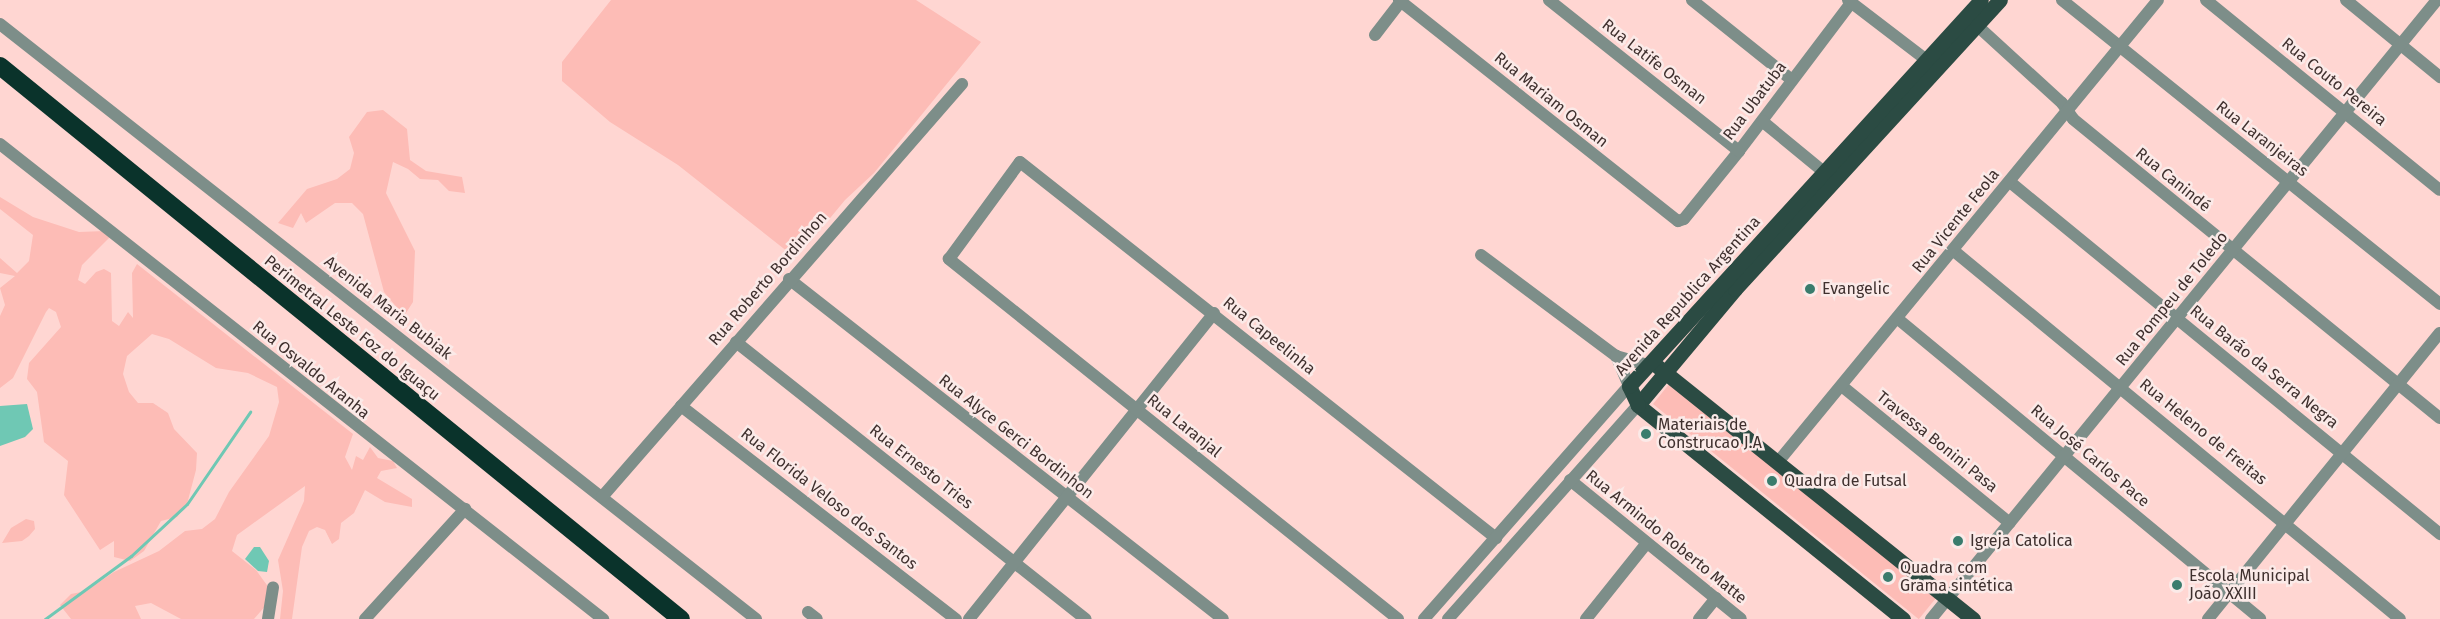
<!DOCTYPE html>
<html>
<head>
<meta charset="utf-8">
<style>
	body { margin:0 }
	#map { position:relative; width:2440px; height:619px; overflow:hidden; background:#ffd6d2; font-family:"Fira Sans",sans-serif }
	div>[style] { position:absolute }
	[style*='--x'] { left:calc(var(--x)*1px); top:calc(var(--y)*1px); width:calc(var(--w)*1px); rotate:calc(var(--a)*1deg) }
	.green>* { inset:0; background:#fdbcb6; transform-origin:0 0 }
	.water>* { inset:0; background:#6fc8b4 }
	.stream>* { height:3px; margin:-1.5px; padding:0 1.5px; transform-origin:1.5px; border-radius:1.5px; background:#6fc8b4 }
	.minor>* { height:12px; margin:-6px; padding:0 6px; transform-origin:6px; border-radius:6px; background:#7d8e89 }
	.major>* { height:15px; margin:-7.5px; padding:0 7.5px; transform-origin:7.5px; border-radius:7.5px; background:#2b4b43 }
	.highway>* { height:18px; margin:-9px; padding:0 9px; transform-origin:9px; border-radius:9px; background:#0a332b }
	.dots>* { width:16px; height:16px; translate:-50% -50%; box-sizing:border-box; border:3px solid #fbeae8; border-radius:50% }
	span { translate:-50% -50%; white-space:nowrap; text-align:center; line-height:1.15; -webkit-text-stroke:5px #fbeae8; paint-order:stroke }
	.street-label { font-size:16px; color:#3f302e }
	.poi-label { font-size:16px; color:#3f302e }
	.left { translate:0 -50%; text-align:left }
</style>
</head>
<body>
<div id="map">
	<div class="green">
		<i style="clip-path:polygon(611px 0,916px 0,981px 42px,874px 173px,845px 200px,807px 246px,788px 252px,678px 165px,610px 122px,562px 81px,562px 62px)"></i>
		<i style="clip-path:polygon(383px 110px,407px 129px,410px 160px,426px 171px,462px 177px,465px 193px,449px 191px,438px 180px,420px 179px,408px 169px,393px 162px,386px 193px,415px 251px,413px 302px,404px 316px,384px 292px,363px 214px,352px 203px,335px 203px,306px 223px,301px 213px,293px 228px,278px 223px,307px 189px,337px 179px,350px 169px,354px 153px,349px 137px,367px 112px)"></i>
		<i style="clip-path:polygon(0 197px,33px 217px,79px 232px,105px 231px,110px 237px,82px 265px,78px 280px,85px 284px,96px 272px,104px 269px,111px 273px,112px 321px,119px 326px,128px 312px,133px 318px,132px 273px,137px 264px,353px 434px,345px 457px,352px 470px,356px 456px,363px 460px,370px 447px,378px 458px,393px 461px,397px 468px,381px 471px,377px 478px,412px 499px,412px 507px,385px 502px,365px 490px,354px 513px,341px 523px,339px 539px,332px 544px,325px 530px,317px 527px,309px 531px,302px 547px,292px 619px,280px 619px,283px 591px,278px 560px,304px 501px,305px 486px,237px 535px,232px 551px,256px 570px,269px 588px,267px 604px,254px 619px,181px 619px,151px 603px,135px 606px,141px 619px,71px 619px,60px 605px,71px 594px,86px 591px,114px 572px,159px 551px,185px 531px,202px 529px,215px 519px,229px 492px,269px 436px,279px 402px,277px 387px,248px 373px,216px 368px,169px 339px,152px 334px,127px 356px,123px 374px,129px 392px,138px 403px,153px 403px,168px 413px,174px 429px,197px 453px,196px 470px,187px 504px,177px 517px,161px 521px,144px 551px,130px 561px,114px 557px,114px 541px,100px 550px,64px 495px,68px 461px,44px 442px,37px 392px,27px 379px,29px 363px,61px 327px,56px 312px,49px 308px,46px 312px,13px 378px,0 388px,0 316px,5px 305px,0 288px,15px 276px,0 273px,0 258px,17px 273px,29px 261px,33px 235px,0 209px)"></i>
		<i style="left:1670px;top:383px;width:342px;height:27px;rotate:39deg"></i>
		<i style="clip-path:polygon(26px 519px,34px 521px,35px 529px,29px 536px,22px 541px,2px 543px,11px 528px)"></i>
	</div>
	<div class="water">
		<i style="clip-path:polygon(27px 404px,33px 429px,25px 437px,0 446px,0 406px)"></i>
		<i style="clip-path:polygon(254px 547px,260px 547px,269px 561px,267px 572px,258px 571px,245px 559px)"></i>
	</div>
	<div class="stream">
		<i style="--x:45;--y:619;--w:107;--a:-36.2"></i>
		<i style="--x:131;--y:556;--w:76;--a:-42.9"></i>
		<i style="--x:187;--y:504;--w:112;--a:-55.6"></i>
	</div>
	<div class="minor">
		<i style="--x:1399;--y:0;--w:356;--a:38.4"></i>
		<i style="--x:1678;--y:221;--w:6;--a:-18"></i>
		<i style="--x:1684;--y:219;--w:87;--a:-51"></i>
		<i style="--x:1739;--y:151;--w:186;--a:-52.9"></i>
		<i style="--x:1549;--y:0;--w:243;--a:38.5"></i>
		<i style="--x:1692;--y:0;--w:128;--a:38.7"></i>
		<i style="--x:1848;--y:0;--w:107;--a:37.4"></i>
		<i style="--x:2062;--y:0;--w:485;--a:38.8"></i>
		<i style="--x:2206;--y:0;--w:301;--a:39.1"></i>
		<i style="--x:2346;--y:0;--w:122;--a:39.3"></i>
		<i style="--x:1971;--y:20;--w:123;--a:42.4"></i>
		<i style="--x:2062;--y:103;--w:19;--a:55"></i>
		<i style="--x:2073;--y:119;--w:473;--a:39.2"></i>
		<i style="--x:0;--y:24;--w:962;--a:38.2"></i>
		<i style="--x:1375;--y:35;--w:44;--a:-52.4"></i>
		<i style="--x:1762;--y:121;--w:82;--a:39.5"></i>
		<i style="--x:0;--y:144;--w:768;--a:38.23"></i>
		<i style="--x:2010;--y:182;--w:556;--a:39.3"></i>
		<i style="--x:1954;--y:251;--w:578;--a:39.53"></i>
		<i style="--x:1481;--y:255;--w:169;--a:36.8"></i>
		<i style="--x:1616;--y:356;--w:33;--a:16"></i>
		<i style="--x:789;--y:279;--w:551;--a:38.08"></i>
		<i style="--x:1898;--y:319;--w:470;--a:39.6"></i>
		<i style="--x:736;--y:342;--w:446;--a:38.4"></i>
		<i style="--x:1843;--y:387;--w:215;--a:39.2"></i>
		<i style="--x:681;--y:406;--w:348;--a:37.8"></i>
		<i style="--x:1778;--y:462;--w:598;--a:-50.56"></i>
		<i style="--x:1570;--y:480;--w:220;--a:39.1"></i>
		<i style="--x:602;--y:497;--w:548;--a:-48.92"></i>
		<i style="--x:808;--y:612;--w:11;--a:38"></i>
		<i style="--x:268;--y:619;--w:32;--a:-81"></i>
		<i style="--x:365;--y:619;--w:149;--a:-47.7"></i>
		<i style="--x:969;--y:619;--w:392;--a:-51.3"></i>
		<i style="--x:1398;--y:619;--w:576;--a:-141.28"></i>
		<i style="--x:949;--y:259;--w:120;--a:-53.8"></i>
		<i style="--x:1020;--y:162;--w:607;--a:38.31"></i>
		<i style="--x:1424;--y:619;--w:310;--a:-48.7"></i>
		<i style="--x:1629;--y:386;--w:33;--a:-113"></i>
		<i style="--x:1448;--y:619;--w:286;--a:-48.4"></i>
		<i style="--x:1586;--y:619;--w:96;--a:-51.3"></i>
		<i style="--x:1699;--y:619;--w:27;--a:-51"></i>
		<i style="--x:1931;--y:619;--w:799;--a:-50.74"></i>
		<i style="--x:2208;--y:619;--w:368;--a:-51"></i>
	</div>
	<div class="major">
		<i style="--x:1657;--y:366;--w:405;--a:38.7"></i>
		<i style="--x:1638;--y:405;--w:151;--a:-50.1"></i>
		<i style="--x:1735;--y:289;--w:392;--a:-47.5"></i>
		<i style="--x:1903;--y:619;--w:341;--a:-141.1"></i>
		<i style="--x:1638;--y:405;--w:21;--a:-115"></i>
		<i style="--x:1629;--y:386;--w:522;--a:-47.64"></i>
	</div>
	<div class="highway">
		<i style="--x:0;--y:66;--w:877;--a:39.08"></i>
	</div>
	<div class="dots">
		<i style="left:1810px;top:289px;background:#3a7c6d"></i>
		<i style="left:1646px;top:434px;background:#3a7c6d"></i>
		<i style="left:1772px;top:481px;background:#3a7c6d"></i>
		<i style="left:1958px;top:541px;background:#3a7c6d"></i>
		<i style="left:1888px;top:577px;background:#3a7c6d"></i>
		<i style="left:2177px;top:585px;background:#3a7c6d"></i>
	</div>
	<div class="street-label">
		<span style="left:1654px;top:62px;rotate:38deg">Rua Latife Osman</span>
		<span style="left:2334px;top:82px;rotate:39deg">Rua Couto Pereira</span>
		<span style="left:1551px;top:100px;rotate:39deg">Rua Mariam Osman</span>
		<span style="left:1755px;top:101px;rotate:-53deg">Rua Ubatuba</span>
		<span style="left:2262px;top:139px;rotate:38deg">Rua Laranjeiras</span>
		<span style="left:2173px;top:180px;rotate:39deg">Rua Canindé</span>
		<span style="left:1956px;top:221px;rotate:-51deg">Rua Vicente Feola</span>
		<span style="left:768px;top:279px;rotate:-49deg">Rua Roberto Bordinhon</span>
		<span style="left:1688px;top:296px;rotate:-48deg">Avenida Republica Argentina</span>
		<span style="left:2172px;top:299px;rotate:-51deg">Rua Pompeu de Toledo</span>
		<span style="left:388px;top:308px;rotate:38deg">Avenida Maria Bubiak</span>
		<span style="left:352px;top:328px;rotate:39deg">Perimetral Leste Foz do Iguaçu</span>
		<span style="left:1269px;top:336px;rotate:39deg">Rua Capeelinha</span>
		<span style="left:2264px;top:367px;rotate:39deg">Rua Barão da Serra Negra</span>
		<span style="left:311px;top:370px;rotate:39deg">Rua Osvaldo Aranha</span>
		<span style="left:1184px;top:426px;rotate:39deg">Rua Laranjal</span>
		<span style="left:2203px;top:432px;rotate:39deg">Rua Heleno de Freitas</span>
		<span style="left:1016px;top:437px;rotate:38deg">Rua Alyce Gerci Bordinhon</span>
		<span style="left:1937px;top:442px;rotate:39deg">Travessa Bonini Pasa</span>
		<span style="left:2090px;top:456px;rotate:40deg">Rua José Carlos Pace</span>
		<span style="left:921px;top:467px;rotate:38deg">Rua Ernesto Tries</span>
		<span style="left:829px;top:499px;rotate:38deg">Rua Florida Veloso dos Santos</span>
		<span style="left:1666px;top:537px;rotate:39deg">Rua Armindo Roberto Matte</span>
	</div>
	<div class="poi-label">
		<span class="left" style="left:1822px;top:289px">Evangelic</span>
		<span class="left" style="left:1658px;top:434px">Materiais de<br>Construcao J.A</span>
		<span class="left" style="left:1784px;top:481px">Quadra de Futsal</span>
		<span class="left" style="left:1970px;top:541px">Igreja Catolica</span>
		<span class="left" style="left:1900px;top:577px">Quadra com<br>Grama sintética</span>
		<span class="left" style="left:2189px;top:585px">Escola Municipal<br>João XXIII</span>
	</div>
</div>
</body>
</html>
